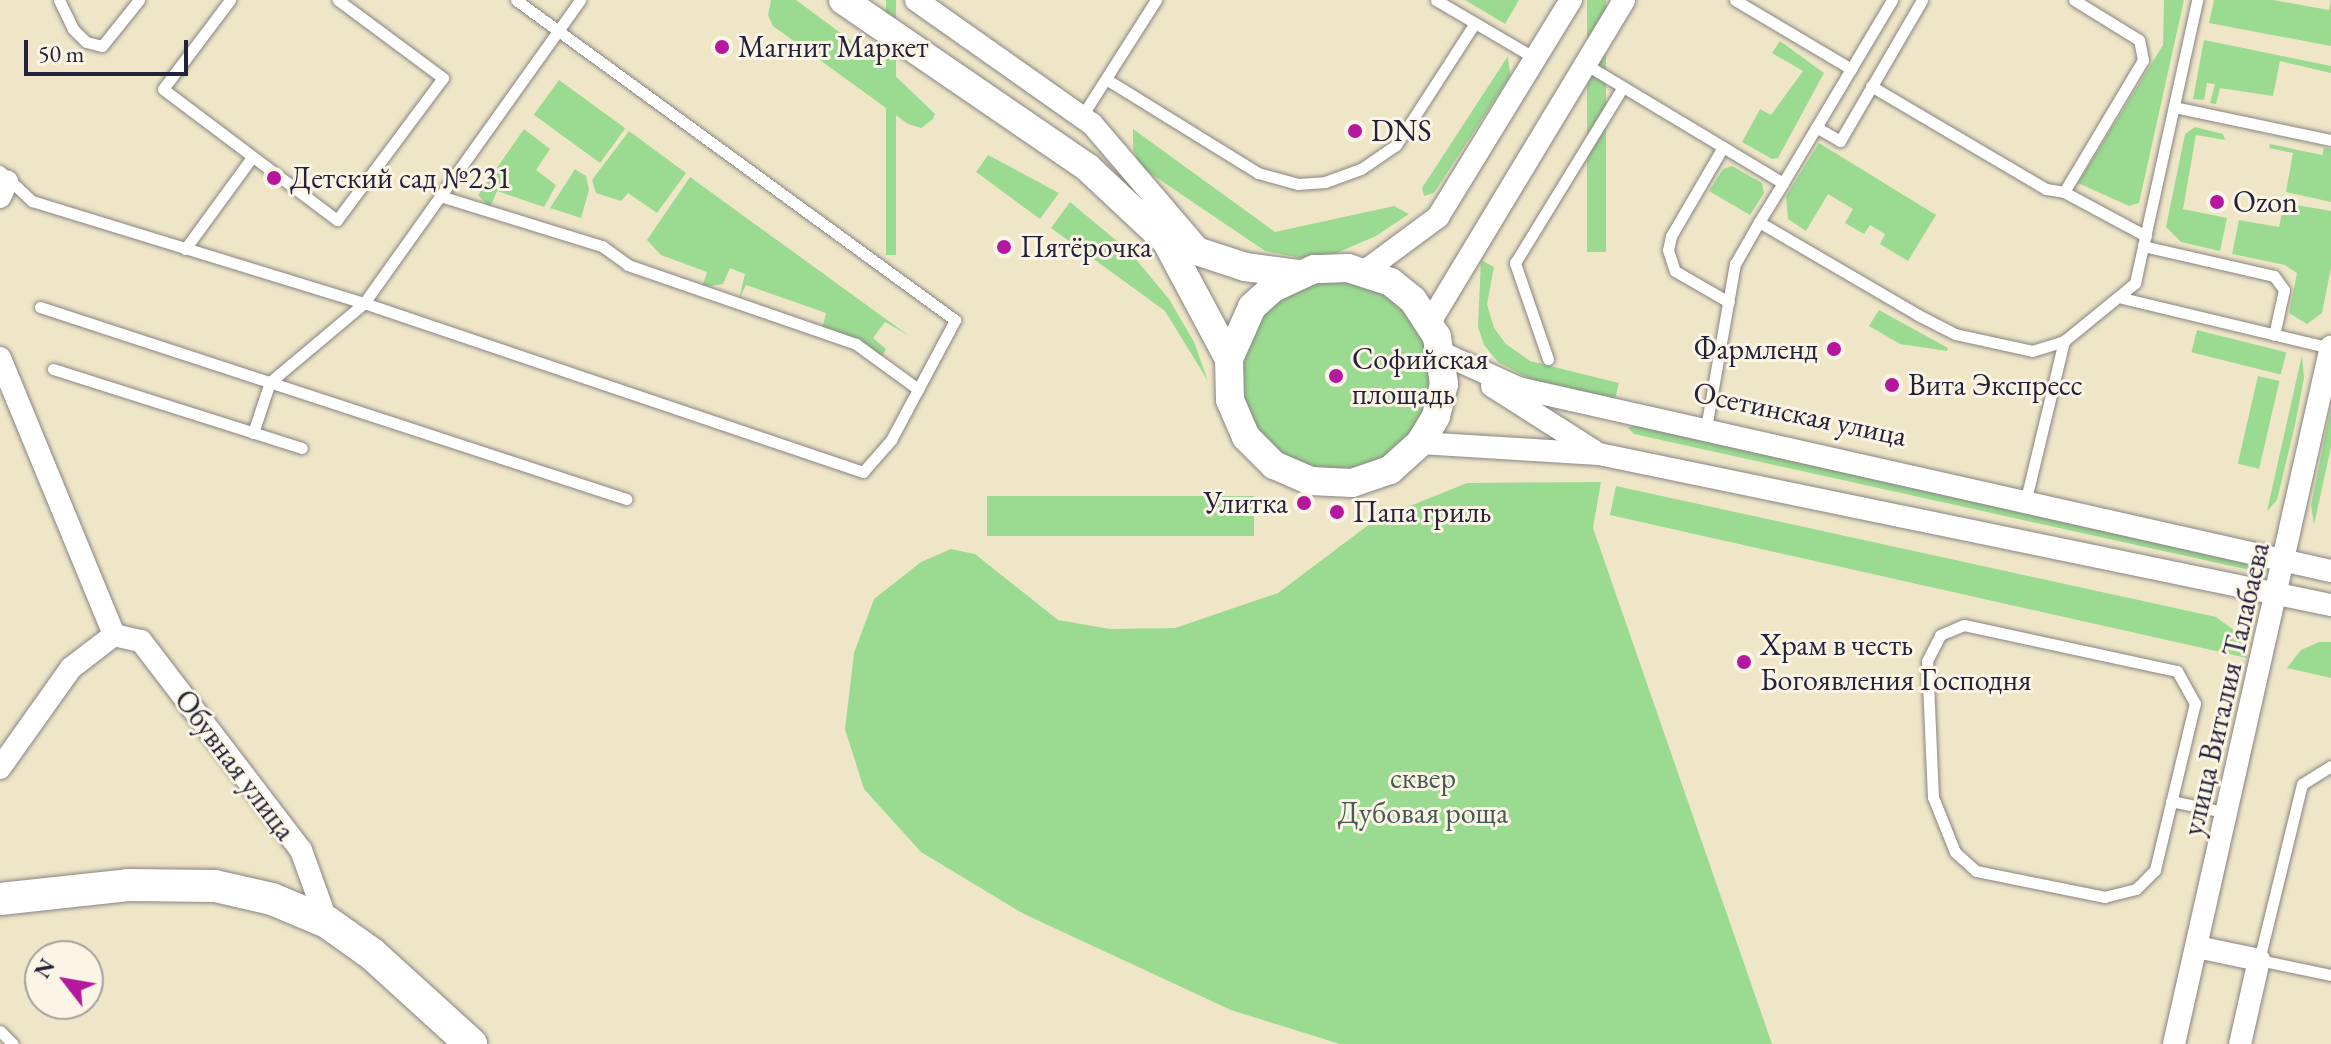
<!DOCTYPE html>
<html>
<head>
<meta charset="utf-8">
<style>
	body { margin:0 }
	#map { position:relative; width:2331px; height:1044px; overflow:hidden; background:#efe6c8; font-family:"EB Garamond",serif }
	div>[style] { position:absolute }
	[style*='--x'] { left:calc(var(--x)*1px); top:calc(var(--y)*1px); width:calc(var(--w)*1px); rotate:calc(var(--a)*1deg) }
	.green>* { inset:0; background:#9bdb91; transform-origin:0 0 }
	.round { border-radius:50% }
	.roads { filter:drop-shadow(0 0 2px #888482) drop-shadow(0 0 2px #888482) }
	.service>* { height:11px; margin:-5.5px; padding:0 5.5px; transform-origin:5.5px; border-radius:5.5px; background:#fff }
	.minor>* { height:22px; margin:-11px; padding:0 11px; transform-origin:11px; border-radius:11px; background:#fff }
	.tertiary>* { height:28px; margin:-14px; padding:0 14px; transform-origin:14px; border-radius:14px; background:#fff }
	.secondary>* { height:32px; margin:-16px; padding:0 16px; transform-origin:16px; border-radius:16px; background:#fff }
	.dots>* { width:22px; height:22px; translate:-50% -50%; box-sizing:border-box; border:4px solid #fcf5e5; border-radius:50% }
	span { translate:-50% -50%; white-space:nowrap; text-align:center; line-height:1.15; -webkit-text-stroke:6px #fcf5e5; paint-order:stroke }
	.poi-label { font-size:30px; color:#22223b }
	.left { translate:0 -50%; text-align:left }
	.right { translate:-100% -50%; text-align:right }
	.street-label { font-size:30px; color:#22223b }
	.park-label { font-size:30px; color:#465a55 }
	.north { position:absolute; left:24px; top:940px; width:80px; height:80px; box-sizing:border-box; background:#fcf5e5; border:2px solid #a5a1a1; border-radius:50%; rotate:301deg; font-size:22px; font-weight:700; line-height:32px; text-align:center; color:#22223b }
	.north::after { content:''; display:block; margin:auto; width:28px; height:36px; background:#b5179e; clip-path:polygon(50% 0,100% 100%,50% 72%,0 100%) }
	.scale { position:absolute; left:24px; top:40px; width:164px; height:36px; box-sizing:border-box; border:4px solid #22223b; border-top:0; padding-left:10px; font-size:24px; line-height:28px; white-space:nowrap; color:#22223b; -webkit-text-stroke:6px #fcf5e5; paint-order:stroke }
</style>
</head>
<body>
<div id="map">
	<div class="green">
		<i style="clip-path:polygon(771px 0,796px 0,884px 65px,935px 114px,933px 119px,921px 128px,908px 124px,773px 26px,768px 15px)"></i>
		<i style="left:886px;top:0;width:10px;height:255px"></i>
		<i style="clip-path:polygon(1465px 0,1519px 0,1505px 24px)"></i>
		<i style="left:1587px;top:0;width:19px;height:252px"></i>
		<i style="clip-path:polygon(2164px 0,2184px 0,2139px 203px,2129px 206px,2078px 183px,2163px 45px)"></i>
		<i style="clip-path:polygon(2214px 0,2273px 0,2329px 10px,2331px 0,2331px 46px,2209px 23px)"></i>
		<i style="clip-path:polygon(2204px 40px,2331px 66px,2331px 73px,2280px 61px,2273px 96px,2220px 88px,2216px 104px,2210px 103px,2215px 84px,2207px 83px,2204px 100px,2193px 99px)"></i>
		<i style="clip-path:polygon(1780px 41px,1824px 73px,1778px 158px,1772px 159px,1742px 142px,1760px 109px,1771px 115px,1803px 71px,1772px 53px)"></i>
		<i style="clip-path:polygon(1508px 56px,1510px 76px,1434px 193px,1424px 196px,1422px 188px)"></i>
		<i style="left:559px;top:80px;width:82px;height:43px;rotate:36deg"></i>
		<i style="clip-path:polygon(2195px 127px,2223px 134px,2225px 140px,2196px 135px,2183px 209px,2227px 218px,2220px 251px,2181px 242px,2166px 227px,2185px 134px)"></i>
		<i style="clip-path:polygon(524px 129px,550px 149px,536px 170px,556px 185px,544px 207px,497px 191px,490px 208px,478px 195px)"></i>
		<i style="clip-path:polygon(1133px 129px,1275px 232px,1394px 206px,1409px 214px,1376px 236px,1334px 254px,1306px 259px,1265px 251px,1141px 167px,1133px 149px)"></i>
		<i style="clip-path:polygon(629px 131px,686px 173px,657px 213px,628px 193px,621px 201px,596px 193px,592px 180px)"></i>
		<i style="clip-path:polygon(1819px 143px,1936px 215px,1908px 261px,1880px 244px,1885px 234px,1870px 225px,1864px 234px,1845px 223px,1853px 209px,1828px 194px,1806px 231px,1788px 219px,1786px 196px)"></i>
		<i style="clip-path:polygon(2270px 144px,2322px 155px,2324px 148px,2331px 149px,2331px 202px,2286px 192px,2293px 153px,2269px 148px)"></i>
		<i style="clip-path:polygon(988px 155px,1059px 193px,1040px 219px,976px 172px)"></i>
		<i style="clip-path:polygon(1732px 166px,1762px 183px,1764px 193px,1750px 215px,1709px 191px,1723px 169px)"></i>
		<i style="clip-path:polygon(575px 169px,586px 176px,589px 190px,581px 218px,550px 208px)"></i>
		<i style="clip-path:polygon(690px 177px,908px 335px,885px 322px,873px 338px,886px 349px,882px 356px,822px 329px,826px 313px,746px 285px,739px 299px,745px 274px,730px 268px,723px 284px,702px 287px,707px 272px,661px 255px,647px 240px)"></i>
		<i style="clip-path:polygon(1070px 202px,1129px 251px,1169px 299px,1194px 342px,1208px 381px,1165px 311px,1051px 228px)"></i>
		<i style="clip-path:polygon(2284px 203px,2331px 211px,2331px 268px,2322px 313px,2307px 324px,2289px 313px,2297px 273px,2285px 265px,2232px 254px,2239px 220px,2279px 227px)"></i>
		<i style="clip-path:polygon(1481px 260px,1494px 267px,1487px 304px,1494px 328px,1506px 344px,1530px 361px,1619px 383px,1615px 399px,1534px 381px,1498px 362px,1484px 345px,1478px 327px)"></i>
		<i class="round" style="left:1240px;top:280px;width:192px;height:192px"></i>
		<i style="clip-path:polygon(1879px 310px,1948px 348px,1947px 351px,1900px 344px,1869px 326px)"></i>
		<i style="left:2197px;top:330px;width:92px;height:23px;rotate:14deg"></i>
		<i style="clip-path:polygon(2302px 355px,2304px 378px,2295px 425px,2277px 500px,2267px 511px)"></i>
		<i style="left:2258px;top:376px;width:22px;height:90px;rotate:13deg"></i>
		<i style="clip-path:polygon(2331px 407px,2331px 447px,2314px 525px,2311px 505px)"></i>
		<i style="clip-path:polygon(1635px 425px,2246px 563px,2254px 571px,1634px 434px,1628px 428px)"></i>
		<i style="clip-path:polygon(1601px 482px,1593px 528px,1772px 1044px,1340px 1044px,1231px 1010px,1024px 914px,921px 852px,864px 789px,845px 729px,854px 653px,874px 599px,921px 562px,951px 549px,975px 554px,1058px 620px,1110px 629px,1175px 628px,1278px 593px,1375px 520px,1467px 483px)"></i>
		<i style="clip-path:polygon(1616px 486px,2216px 617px,2238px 633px,2247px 658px,1610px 515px)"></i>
		<i style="left:987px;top:496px;width:267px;height:40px"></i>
		<i style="clip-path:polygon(2319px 642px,2331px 642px,2331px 678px,2287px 668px,2301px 650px)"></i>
	</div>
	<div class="roads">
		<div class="service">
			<i style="--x:59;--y:0;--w:32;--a:64"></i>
			<i style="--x:73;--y:29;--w:18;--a:45"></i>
			<i style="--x:86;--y:42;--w:16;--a:14"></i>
			<i style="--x:102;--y:46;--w:59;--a:-51.2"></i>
			<i style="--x:230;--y:0;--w:111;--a:127"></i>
			<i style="--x:163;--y:89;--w:218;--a:37"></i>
			<i style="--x:337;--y:220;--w:177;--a:-53.3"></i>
			<i style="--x:443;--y:78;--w:131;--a:-143.4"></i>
			<i style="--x:1436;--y:0;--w:115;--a:30.4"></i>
			<i style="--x:1735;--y:0;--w:135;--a:30.7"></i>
			<i style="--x:1585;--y:64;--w:231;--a:31"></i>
			<i style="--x:1783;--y:183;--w:213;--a:-59.2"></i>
			<i style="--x:1106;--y:79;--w:179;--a:31.7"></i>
			<i style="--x:1258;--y:173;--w:41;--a:15.4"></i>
			<i style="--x:1298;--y:184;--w:27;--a:-4"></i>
			<i style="--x:1325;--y:182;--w:38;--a:-20"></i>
			<i style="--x:1361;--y:169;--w:42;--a:-34.4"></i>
			<i style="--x:1396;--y:145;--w:145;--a:-57.1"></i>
			<i style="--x:1871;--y:86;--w:203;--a:30.5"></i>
			<i style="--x:2046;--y:189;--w:18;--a:9"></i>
			<i style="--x:2064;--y:192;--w:154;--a:-59.1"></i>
			<i style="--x:2143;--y:60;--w:20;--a:-101"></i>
			<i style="--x:2139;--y:40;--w:76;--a:-148.4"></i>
			<i style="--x:2174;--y:107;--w:160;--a:11.9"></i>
			<i style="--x:1082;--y:116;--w:138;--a:-57.5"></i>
			<i style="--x:1816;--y:127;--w:28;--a:30"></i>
			<i style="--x:1840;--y:141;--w:163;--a:-59.8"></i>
			<i style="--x:1723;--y:147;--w:103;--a:120.3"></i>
			<i style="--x:1671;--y:236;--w:14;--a:102"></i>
			<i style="--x:1668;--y:250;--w:22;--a:72"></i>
			<i style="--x:1675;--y:271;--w:62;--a:29.9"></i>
			<i style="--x:0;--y:171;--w:44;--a:43.2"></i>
			<i style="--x:32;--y:201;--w:347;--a:17.1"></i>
			<i style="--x:364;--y:303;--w:527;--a:18.71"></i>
			<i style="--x:863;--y:472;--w:43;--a:-48.8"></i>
			<i style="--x:891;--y:440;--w:136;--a:-61.9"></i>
			<i style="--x:955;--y:320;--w:543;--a:-143.91"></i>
			<i style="--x:1783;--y:183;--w:46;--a:121.6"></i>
			<i style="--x:1759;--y:222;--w:184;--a:30.3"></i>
			<i style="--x:1918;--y:315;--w:42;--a:27.2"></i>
			<i style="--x:1955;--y:334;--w:79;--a:12.4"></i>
			<i style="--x:2032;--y:351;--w:34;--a:-17"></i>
			<i style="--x:2064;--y:341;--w:92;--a:-39.2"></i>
			<i style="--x:2135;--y:283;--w:290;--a:-77.6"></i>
			<i style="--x:2064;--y:192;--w:93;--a:28.2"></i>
			<i style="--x:440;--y:196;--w:170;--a:17.2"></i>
			<i style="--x:602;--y:246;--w:32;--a:36"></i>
			<i style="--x:628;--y:265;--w:241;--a:19.1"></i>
			<i style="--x:856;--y:344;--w:77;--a:36"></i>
			<i style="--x:2143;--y:246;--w:134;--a:12.9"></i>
			<i style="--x:2274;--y:276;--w:17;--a:54"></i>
			<i style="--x:2284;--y:290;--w:46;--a:102.5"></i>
			<i style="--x:185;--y:249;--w:114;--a:-53.9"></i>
			<i style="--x:2122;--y:298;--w:215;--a:13.5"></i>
			<i style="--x:40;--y:307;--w:617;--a:18.14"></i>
			<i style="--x:1548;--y:359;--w:102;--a:-109"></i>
			<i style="--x:1515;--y:263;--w:206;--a:-58.5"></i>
			<i style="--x:53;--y:369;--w:261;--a:17.6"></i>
			<i style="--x:1706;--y:428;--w:167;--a:-80"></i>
			<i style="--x:1735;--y:264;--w:48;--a:-60.3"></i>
			<i style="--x:253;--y:433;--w:54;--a:-71.6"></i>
			<i style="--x:270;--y:382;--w:123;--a:-40"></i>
			<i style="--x:364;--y:303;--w:372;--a:-54.5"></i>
			<i style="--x:2026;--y:499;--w:163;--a:-76.5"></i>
			<i style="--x:1964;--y:625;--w:218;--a:12.2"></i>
			<i style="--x:2177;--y:671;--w:37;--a:61"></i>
			<i style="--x:2195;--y:703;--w:172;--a:103.5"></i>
			<i style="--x:2155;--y:870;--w:27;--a:135"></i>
			<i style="--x:2136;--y:889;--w:32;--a:166"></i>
			<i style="--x:2105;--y:897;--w:132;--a:-168.6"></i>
			<i style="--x:1976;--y:871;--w:28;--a:-138"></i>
			<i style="--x:1955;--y:852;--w:59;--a:-111.8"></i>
			<i style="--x:1933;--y:797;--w:136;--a:-92.5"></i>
			<i style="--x:1927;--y:661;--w:29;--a:-63"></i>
			<i style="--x:1940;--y:635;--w:26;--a:-23"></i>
			<i style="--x:2331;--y:766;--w:34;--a:148"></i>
			<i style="--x:2302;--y:784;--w:181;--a:103.7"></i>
			<i style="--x:2259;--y:960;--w:74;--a:11.8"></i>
			<i style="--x:2171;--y:801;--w:58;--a:11.9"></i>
			<i style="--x:0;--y:1031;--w:18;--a:45"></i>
		</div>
		<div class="minor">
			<i style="--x:916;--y:0;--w:215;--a:35.2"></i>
			<i style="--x:1092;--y:124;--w:171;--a:49.5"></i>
			<i style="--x:0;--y:197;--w:17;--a:-65"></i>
			<i style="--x:1365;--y:271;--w:91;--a:-36.5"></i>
			<i style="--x:1438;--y:217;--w:255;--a:-58.5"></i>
			<i style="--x:1430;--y:322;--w:376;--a:-58.9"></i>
			<i style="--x:1442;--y:353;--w:84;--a:24.7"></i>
			<i style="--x:1518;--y:388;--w:833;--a:12.69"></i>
			<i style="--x:0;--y:358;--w:300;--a:67.6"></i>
			<i style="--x:1492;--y:386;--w:121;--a:32.5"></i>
			<i style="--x:1420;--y:443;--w:179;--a:3.5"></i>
			<i style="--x:1599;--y:454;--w:747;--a:11.66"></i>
			<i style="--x:0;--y:768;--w:123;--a:-54.6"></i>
			<i style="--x:71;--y:668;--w:54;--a:-37.5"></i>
			<i style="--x:114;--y:635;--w:28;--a:13"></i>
			<i style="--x:141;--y:641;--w:263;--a:52.6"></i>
			<i style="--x:301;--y:850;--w:77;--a:70.1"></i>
			<i style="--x:2197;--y:947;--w:63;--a:11.8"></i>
			<i style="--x:2259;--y:960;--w:86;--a:102.7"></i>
			<i style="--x:2174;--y:1044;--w:715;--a:-77.32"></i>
		</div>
		<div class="tertiary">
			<i style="--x:843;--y:0;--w:297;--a:34.4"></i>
			<i style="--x:1088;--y:168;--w:107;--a:43.1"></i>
			<i style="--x:1166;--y:241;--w:134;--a:61.9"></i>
			<i style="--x:1229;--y:359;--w:41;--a:88.6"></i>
			<i style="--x:1230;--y:400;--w:40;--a:66.6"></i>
			<i style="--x:1246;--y:437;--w:40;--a:45"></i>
			<i style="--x:1274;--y:465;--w:40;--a:23.4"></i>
			<i style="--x:1311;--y:481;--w:41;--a:2.8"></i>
			<i style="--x:1352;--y:483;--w:40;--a:-18.9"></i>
			<i style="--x:1390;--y:470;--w:40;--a:-42"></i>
			<i style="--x:1420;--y:443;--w:31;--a:-59"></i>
			<i style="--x:1436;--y:416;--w:33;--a:-76"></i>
			<i style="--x:1444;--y:384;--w:48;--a:-98.5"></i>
			<i style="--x:1437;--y:337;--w:44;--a:-123"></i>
			<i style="--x:1413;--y:300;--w:28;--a:-141"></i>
			<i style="--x:1391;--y:282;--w:45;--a:-162"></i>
			<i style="--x:1348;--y:268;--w:34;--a:178"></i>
			<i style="--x:1314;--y:269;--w:45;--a:155.1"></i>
			<i style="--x:1273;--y:288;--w:28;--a:138"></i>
			<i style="--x:1252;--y:307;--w:57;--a:113.9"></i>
			<i style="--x:1166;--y:241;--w:83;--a:18.2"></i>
			<i style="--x:1245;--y:267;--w:53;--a:7.5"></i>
		</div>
		<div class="secondary">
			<i style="--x:0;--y:899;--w:129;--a:-6.2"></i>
			<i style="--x:128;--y:885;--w:87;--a:0.7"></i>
			<i style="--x:215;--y:886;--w:58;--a:12.8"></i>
			<i style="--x:272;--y:899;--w:60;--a:22.7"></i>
			<i style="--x:327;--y:922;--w:55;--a:35.4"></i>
			<i style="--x:372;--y:954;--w:134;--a:42.3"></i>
		</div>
	</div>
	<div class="dots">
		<i style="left:722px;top:47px;background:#b5179e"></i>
		<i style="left:1355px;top:131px;background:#b5179e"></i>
		<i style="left:274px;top:178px;background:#b5179e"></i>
		<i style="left:2217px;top:202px;background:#b5179e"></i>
		<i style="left:1004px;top:247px;background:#b5179e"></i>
		<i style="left:1834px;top:349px;background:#b5179e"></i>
		<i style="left:1336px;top:376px;background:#b5179e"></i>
		<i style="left:1892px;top:385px;background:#b5179e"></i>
		<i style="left:1304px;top:503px;background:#b5179e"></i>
		<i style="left:1337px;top:512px;background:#b5179e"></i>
		<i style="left:1744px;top:662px;background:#b5179e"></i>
	</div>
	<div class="poi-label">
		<span class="left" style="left:738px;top:47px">Магнит Маркет</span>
		<span class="left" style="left:1371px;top:131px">DNS</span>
		<span class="left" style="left:290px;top:178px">Детский сад №231</span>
		<span class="left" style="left:2233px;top:202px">Ozon</span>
		<span class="left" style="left:1020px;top:247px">Пятёрочка</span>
		<span class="right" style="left:1818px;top:349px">Фармленд</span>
		<span class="left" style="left:1352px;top:376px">Софийская<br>площадь</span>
		<span class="left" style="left:1908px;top:385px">Вита Экспресс</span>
		<span class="right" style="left:1288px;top:503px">Улитка</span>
		<span class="left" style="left:1353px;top:512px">Папа гриль</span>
		<span class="left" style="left:1760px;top:662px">Храм в честь<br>Богоявления Господня</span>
	</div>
	<div class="street-label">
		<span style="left:1800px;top:414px;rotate:12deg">Осетинская улица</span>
		<span style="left:2226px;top:689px;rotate:-77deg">улица Виталия Талабаева</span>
		<span style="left:235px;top:765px;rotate:53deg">Обувная улица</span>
	</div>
	<div class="park-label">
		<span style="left:1423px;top:795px">сквер<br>Дубовая роща</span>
	</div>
	<div class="north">N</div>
	<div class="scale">50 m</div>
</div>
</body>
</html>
